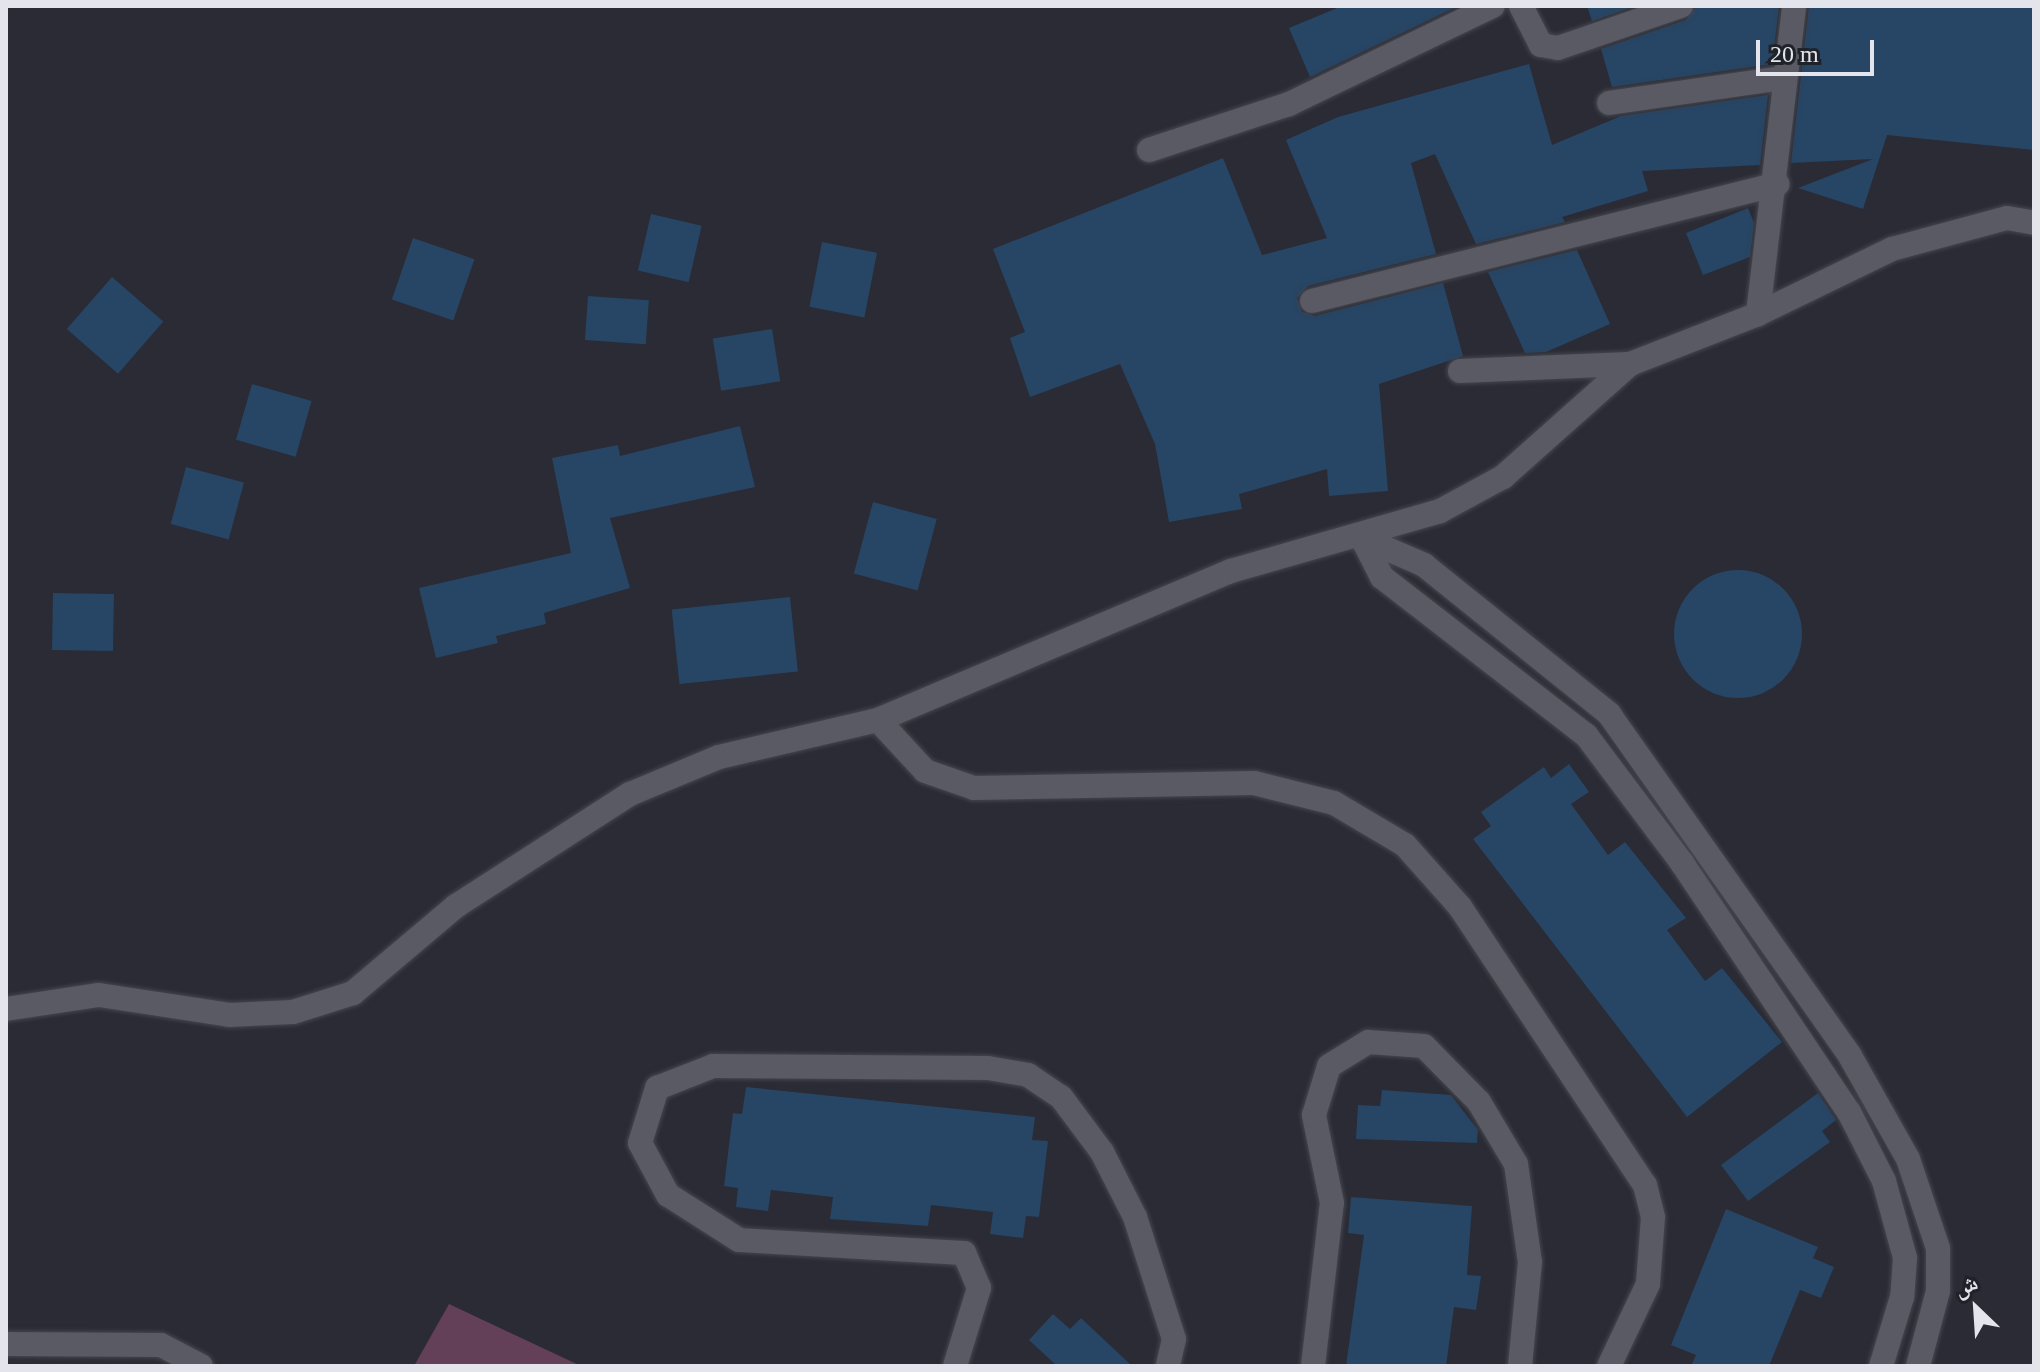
<!DOCTYPE html>
<html>
<head>
<meta charset="utf-8">
<style>
	body { margin:0 }
	#map { position:relative; width:2040px; height:1372px; overflow:hidden; background:#2a2b34; font-family:"Times New Roman","Noto Naskh Arabic",serif }
	div>[style] { position:absolute }
	[style*='--x'] { left:calc(var(--x)*1px); top:calc(var(--y)*1px); width:calc(var(--w)*1px); rotate:calc(var(--a)*1deg) }
	.green>* { inset:0; background:#633f58 }
	.building>* { inset:0; background:#274564; transform-origin:0 0 }
	.round { border-radius:50% }
	.roads { filter:drop-shadow(0 0 2px #45464e) drop-shadow(0 0 2px #45464e) }
	.minor>* { height:24px; margin:-12px; padding:0 12px; transform-origin:12px; border-radius:12px; background:#595a64 }
	span { translate:-50% -50%; white-space:nowrap; text-align:center; line-height:1.15; -webkit-text-stroke:6px #20222a; paint-order:stroke }
	.frame { position:absolute; inset:0; border:8px solid #e4e5ec; pointer-events:none }
	.north { position:absolute; left:1936px; top:1268px; width:80px; height:80px; -webkit-text-stroke:6px #20222a; paint-order:stroke; rotate:335deg; font-size:22px; font-weight:700; line-height:32px; text-align:center; color:#e4e5ec }
	.north::after { content:''; display:block; margin:auto; width:28px; height:36px; background:#e4e5ec; clip-path:polygon(50% 0,100% 100%,50% 72%,0 100%) }
	.scale { position:absolute; left:1756px; top:40px; width:118px; height:36px; box-sizing:border-box; border:4px solid #e4e5ec; border-top:0; padding-left:10px; font-size:24px; line-height:28px; white-space:nowrap; color:#e4e5ec; -webkit-text-stroke:6px #20222a; paint-order:stroke }
</style>
</head>
<body>
<div id="map">
	<div class="green">
		<i style="clip-path:polygon(449px 1304px,581px 1366px,414px 1366px)"></i>
	</div>
	<div class="building">
		<i style="clip-path:polygon(1342px 6px,1458px 6px,1310px 77px,1289px 28px)"></i>
		<i style="clip-path:polygon(1587px 6px,1635px 6px,1592px 21px)"></i>
		<i style="clip-path:polygon(1696px 6px,1779px 6px,1772px 64px,1612px 87px,1601px 49px,1686px 20px)"></i>
		<i style="clip-path:polygon(1809px 6px,2034px 6px,2034px 150px,1887px 135px,1863px 209px,1798px 188px,1873px 159px,1791px 163px)"></i>
		<i style="clip-path:polygon(1529px 64px,1552px 145px,1621px 116px,1768px 95px,1760px 165px,1642px 171px,1648px 191px,1562px 217px,1565px 222px,1476px 244px,1435px 154px,1411px 163px,1436px 254px,1308px 286px,1297px 298px,1302px 312px,1315px 316px,1443px 283px,1463px 356px,1379px 384px,1388px 491px,1329px 496px,1327px 469px,1239px 494px,1242px 509px,1169px 522px,1155px 444px,1120px 364px,1030px 397px,1010px 338px,1025px 332px,993px 249px,1223px 158px,1262px 255px,1327px 238px,1286px 140px,1338px 117px)"></i>
		<i style="clip-path:polygon(1748px 208px,1754px 223px,1750px 257px,1703px 275px,1686px 233px)"></i>
		<i style="left:651px;top:214px;width:52px;height:58px;rotate:13deg"></i>
		<i style="left:413px;top:238px;width:65px;height:65px;rotate:19deg"></i>
		<i style="left:822px;top:242px;width:56px;height:66px;rotate:11deg"></i>
		<i style="clip-path:polygon(1577px 250px,1610px 324px,1546px 352px,1525px 353px,1488px 272px)"></i>
		<i style="left:112px;top:277px;width:68px;height:69px;rotate:41deg"></i>
		<i style="left:588px;top:296px;width:61px;height:44px;rotate:4deg"></i>
		<i style="left:772px;top:329px;width:53px;height:60px;rotate:81deg"></i>
		<i style="left:252px;top:384px;width:62px;height:58px;rotate:16deg"></i>
		<i style="clip-path:polygon(740px 426px,755px 487px,610px 518px,630px 588px,544px 613px,546px 624px,496px 636px,498px 643px,436px 658px,419px 588px,571px 553px,552px 458px,618px 445px,620px 456px)"></i>
		<i style="left:186px;top:467px;width:60px;height:59px;rotate:15deg"></i>
		<i style="left:873px;top:502px;width:66px;height:74px;rotate:15deg"></i>
		<i class="round" style="left:1674px;top:570px;width:128px;height:128px"></i>
		<i style="left:53px;top:593px;width:61px;height:57px;rotate:1deg"></i>
		<i style="left:790px;top:597px;width:75px;height:119px;rotate:84deg"></i>
		<i style="clip-path:polygon(1569px 764px,1589px 792px,1571px 804px,1608px 855px,1625px 842px,1686px 918px,1667px 930px,1705px 981px,1722px 968px,1782px 1042px,1687px 1117px,1473px 839px,1491px 826px,1481px 812px,1544px 767px,1551px 778px)"></i>
		<i style="clip-path:polygon(746px 1087px,1035px 1117px,1032px 1140px,1048px 1141px,1039px 1217px,1026px 1216px,1023px 1238px,990px 1234px,993px 1212px,931px 1205px,928px 1226px,830px 1219px,833px 1197px,771px 1190px,768px 1211px,736px 1207px,738px 1188px,724px 1186px,733px 1113px,742px 1114px)"></i>
		<i style="clip-path:polygon(1382px 1090px,1451px 1095px,1478px 1130px,1477px 1143px,1356px 1139px,1358px 1105px,1380px 1106px)"></i>
		<i style="clip-path:polygon(1818px 1093px,1836px 1120px,1822px 1131px,1830px 1142px,1748px 1201px,1721px 1165px)"></i>
		<i style="clip-path:polygon(1351px 1197px,1472px 1206px,1467px 1275px,1481px 1276px,1476px 1310px,1454px 1307px,1446px 1366px,1346px 1366px,1364px 1235px,1348px 1233px)"></i>
		<i style="clip-path:polygon(1726px 1209px,1818px 1247px,1813px 1258px,1834px 1267px,1821px 1298px,1800px 1290px,1769px 1366px,1691px 1366px,1696px 1355px,1671px 1345px)"></i>
		<i style="clip-path:polygon(1053px 1314px,1070px 1329px,1081px 1318px,1132px 1366px,1057px 1366px,1029px 1340px)"></i>
	</div>
	<div class="roads">
		<div class="minor">
			<i style="--x:1521;--y:6;--w:44;--a:62.9"></i>
			<i style="--x:1541;--y:45;--w:17;--a:10"></i>
			<i style="--x:1558;--y:48;--w:130;--a:-18.9"></i>
			<i style="--x:1609;--y:103;--w:175;--a:-8.2"></i>
			<i style="--x:1149;--y:150;--w:147;--a:-18.2"></i>
			<i style="--x:1289;--y:104;--w:226;--a:-25.7"></i>
			<i style="--x:1312;--y:301;--w:480;--a:-14.1"></i>
			<i style="--x:1758;--y:314;--w:310;--a:-83.3"></i>
			<i style="--x:1460;--y:371;--w:170;--a:-2.4"></i>
			<i style="--x:1362;--y:538;--w:68;--a:23.5"></i>
			<i style="--x:1424;--y:565;--w:238;--a:38.8"></i>
			<i style="--x:1609;--y:714;--w:418;--a:54.8"></i>
			<i style="--x:1850;--y:1056;--w:118;--a:60.6"></i>
			<i style="--x:1908;--y:1159;--w:94;--a:71.4"></i>
			<i style="--x:1938;--y:1248;--w:43;--a:90"></i>
			<i style="--x:1938;--y:1291;--w:78;--a:104.9"></i>
			<i style="--x:1362;--y:538;--w:44;--a:62.9"></i>
			<i style="--x:1382;--y:577;--w:258;--a:37.8"></i>
			<i style="--x:1586;--y:735;--w:160;--a:53.1"></i>
			<i style="--x:1682;--y:863;--w:300;--a:56.2"></i>
			<i style="--x:1849;--y:1112;--w:77;--a:63.1"></i>
			<i style="--x:1884;--y:1181;--w:80;--a:74.7"></i>
			<i style="--x:1905;--y:1258;--w:39;--a:94"></i>
			<i style="--x:1902;--y:1297;--w:72;--a:106.9"></i>
			<i style="--x:878;--y:720;--w:69;--a:47.3"></i>
			<i style="--x:925;--y:771;--w:52;--a:19.1"></i>
			<i style="--x:974;--y:788;--w:280;--a:-1"></i>
			<i style="--x:1254;--y:783;--w:82;--a:14"></i>
			<i style="--x:1334;--y:803;--w:82;--a:30.6"></i>
			<i style="--x:1405;--y:845;--w:83;--a:48.4"></i>
			<i style="--x:1460;--y:907;--w:334;--a:56.4"></i>
			<i style="--x:1645;--y:1185;--w:33;--a:76"></i>
			<i style="--x:1653;--y:1217;--w:67;--a:94.3"></i>
			<i style="--x:1648;--y:1284;--w:91;--a:115.4"></i>
			<i style="--x:6;--y:1009;--w:94;--a:-8.6"></i>
			<i style="--x:99;--y:995;--w:132;--a:8.7"></i>
			<i style="--x:229;--y:1015;--w:64;--a:-2.7"></i>
			<i style="--x:293;--y:1012;--w:63;--a:-17.6"></i>
			<i style="--x:353;--y:993;--w:135;--a:-40.2"></i>
			<i style="--x:456;--y:906;--w:207;--a:-32.8"></i>
			<i style="--x:630;--y:794;--w:96;--a:-22.6"></i>
			<i style="--x:719;--y:757;--w:163;--a:-13.1"></i>
			<i style="--x:878;--y:720;--w:383;--a:-22.9"></i>
			<i style="--x:1231;--y:571;--w:217;--a:-16"></i>
			<i style="--x:1440;--y:511;--w:72;--a:-28.4"></i>
			<i style="--x:1503;--y:477;--w:170;--a:-41.7"></i>
			<i style="--x:1630;--y:364;--w:137;--a:-21.3"></i>
			<i style="--x:1758;--y:314;--w:149;--a:-25.9"></i>
			<i style="--x:1892;--y:249;--w:119;--a:-15.1"></i>
			<i style="--x:2007;--y:218;--w:27;--a:10"></i>
			<i style="--x:6;--y:1344;--w:155;--a:0.4"></i>
			<i style="--x:161;--y:1345;--w:45;--a:27.7"></i>
			<i style="--x:955;--y:1366;--w:82;--a:-72.9"></i>
			<i style="--x:979;--y:1288;--w:38;--a:-113"></i>
			<i style="--x:964;--y:1253;--w:225;--a:-176.7"></i>
			<i style="--x:739;--y:1240;--w:84;--a:-147.6"></i>
			<i style="--x:668;--y:1195;--w:59;--a:-118.3"></i>
			<i style="--x:640;--y:1143;--w:58;--a:-72.8"></i>
			<i style="--x:657;--y:1088;--w:60;--a:-21.4"></i>
			<i style="--x:713;--y:1066;--w:275;--a:0.4"></i>
			<i style="--x:988;--y:1068;--w:41;--a:9.9"></i>
			<i style="--x:1028;--y:1075;--w:40;--a:34"></i>
			<i style="--x:1061;--y:1097;--w:69;--a:53.3"></i>
			<i style="--x:1102;--y:1152;--w:73;--a:63.1"></i>
			<i style="--x:1135;--y:1217;--w:128;--a:72.3"></i>
			<i style="--x:1174;--y:1339;--w:28;--a:103"></i>
			<i style="--x:1313;--y:1366;--w:164;--a:-83.4"></i>
			<i style="--x:1332;--y:1203;--w:90;--a:-101.6"></i>
			<i style="--x:1314;--y:1115;--w:51;--a:-73"></i>
			<i style="--x:1329;--y:1066;--w:46;--a:-31.6"></i>
			<i style="--x:1368;--y:1042;--w:56;--a:4.1"></i>
			<i style="--x:1424;--y:1046;--w:78;--a:45.5"></i>
			<i style="--x:1479;--y:1102;--w:72;--a:59.2"></i>
			<i style="--x:1516;--y:1164;--w:99;--a:81.9"></i>
			<i style="--x:1530;--y:1262;--w:104;--a:95.5"></i>
		</div>
	</div>
	<div class="frame"></div>
	<div class="north">ش</div>
	<div class="scale">20 m</div>
</div>
</body>
</html>
